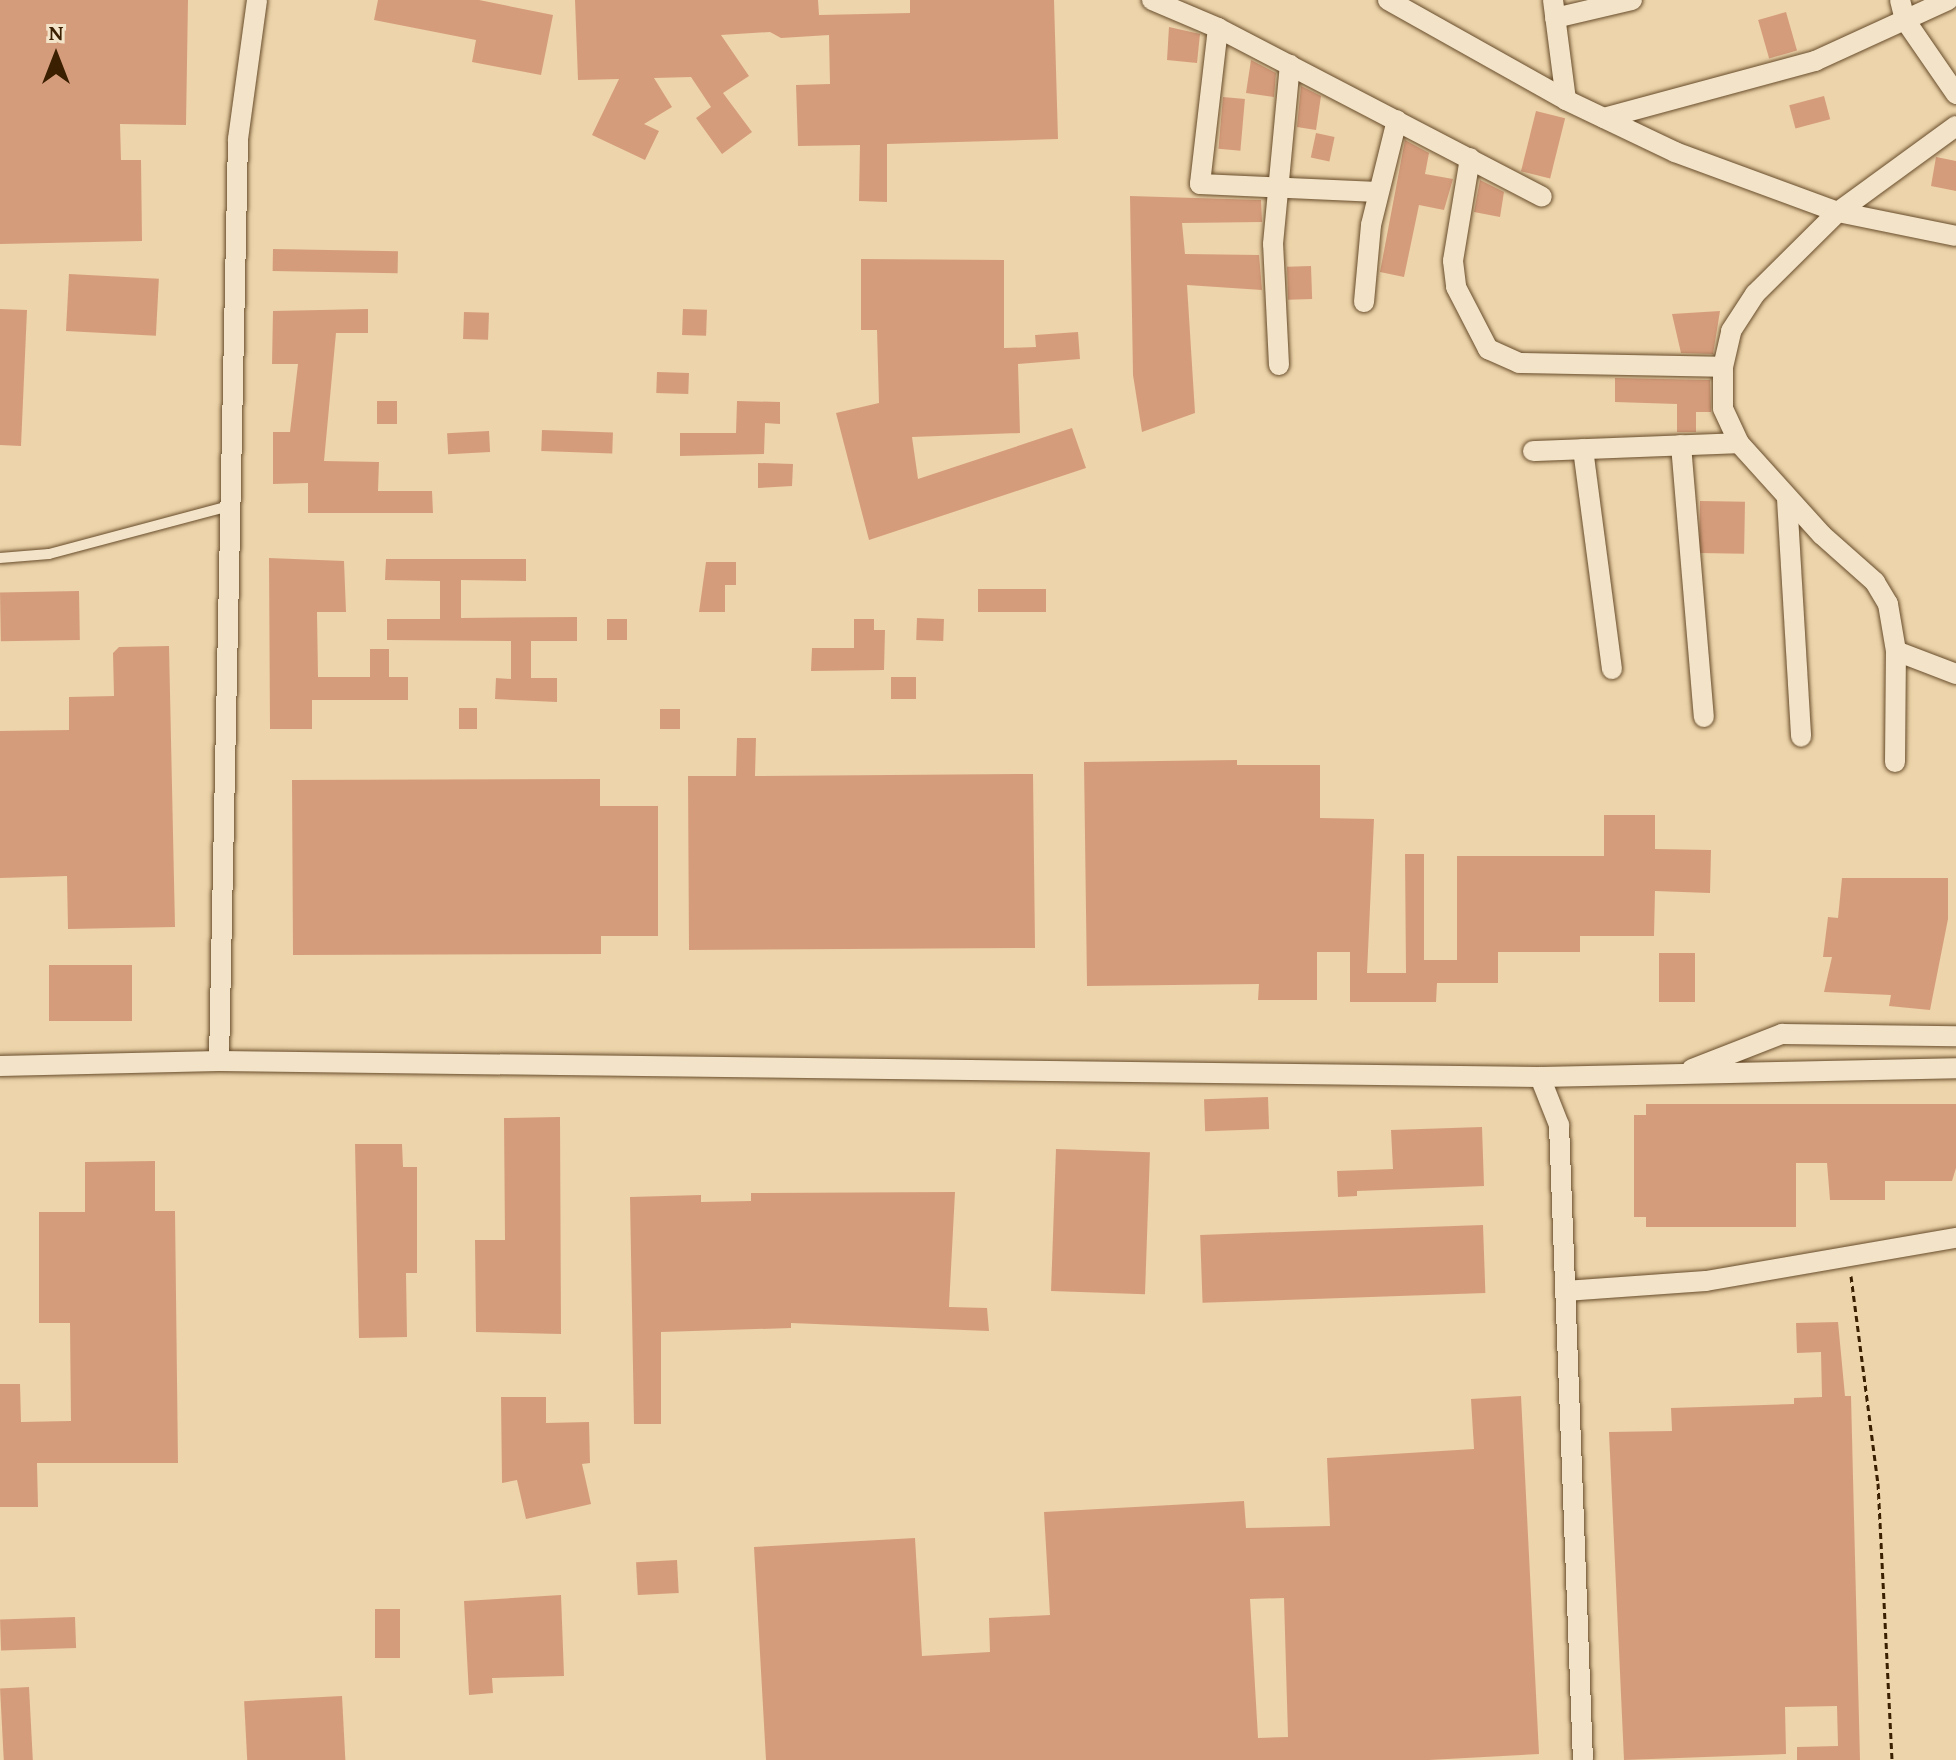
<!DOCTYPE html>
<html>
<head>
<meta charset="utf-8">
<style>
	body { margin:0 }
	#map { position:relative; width:1956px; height:1760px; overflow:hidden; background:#edd4aa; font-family:"Gentium Book Plus",serif }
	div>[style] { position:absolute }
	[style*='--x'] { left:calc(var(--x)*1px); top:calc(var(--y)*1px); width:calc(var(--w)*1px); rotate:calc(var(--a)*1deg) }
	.building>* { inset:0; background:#d59c7b; transform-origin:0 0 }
	.path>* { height:3px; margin-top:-1.5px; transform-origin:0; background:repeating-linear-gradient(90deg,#3a1f01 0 6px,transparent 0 10px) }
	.roads { filter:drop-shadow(0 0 2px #674c2b) drop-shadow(0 0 2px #674c2b) }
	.service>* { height:10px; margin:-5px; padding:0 5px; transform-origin:5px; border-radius:5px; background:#f3e3c8 }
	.minor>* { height:20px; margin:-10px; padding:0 10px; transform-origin:10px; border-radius:10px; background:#f3e3c8 }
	span { translate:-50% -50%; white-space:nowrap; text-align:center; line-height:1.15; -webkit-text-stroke:7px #f3e3c8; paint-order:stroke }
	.north { position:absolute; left:16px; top:16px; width:80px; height:80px; -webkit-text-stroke:6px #f3e3c8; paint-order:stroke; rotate:0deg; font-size:22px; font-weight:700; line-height:32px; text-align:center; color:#3a1f01 }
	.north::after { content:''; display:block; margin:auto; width:28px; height:36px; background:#3a1f01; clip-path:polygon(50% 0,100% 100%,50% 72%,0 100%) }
</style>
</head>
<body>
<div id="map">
	<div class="building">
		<i style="clip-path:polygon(0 0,188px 0,186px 125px,120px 124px,121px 160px,141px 160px,142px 241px,0 244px)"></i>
		<i style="clip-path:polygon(378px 0,479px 0,553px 15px,541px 75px,472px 62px,476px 40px,374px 20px)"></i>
		<i style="clip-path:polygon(575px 0,818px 0,819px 15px,910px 13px,910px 0,1054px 0,1058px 139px,887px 144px,887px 202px,859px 201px,860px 145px,798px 146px,796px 85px,830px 84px,829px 35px,781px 38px,770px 32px,721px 35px,749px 76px,723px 93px,752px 132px,722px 154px,696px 118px,711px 107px,691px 77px,654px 78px,672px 107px,644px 124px,659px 131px,645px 160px,592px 135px,619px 79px,578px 80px)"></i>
		<i style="left:1786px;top:12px;width:40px;height:29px;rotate:74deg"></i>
		<i style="clip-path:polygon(1169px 27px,1200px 34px,1197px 63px,1167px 60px)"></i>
		<i style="clip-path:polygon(1251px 60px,1276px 73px,1274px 97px,1246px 93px)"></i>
		<i style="clip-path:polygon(1301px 86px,1321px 96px,1316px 130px,1297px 127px)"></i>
		<i style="left:1824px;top:96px;width:24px;height:36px;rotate:75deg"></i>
		<i style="left:1223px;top:97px;width:22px;height:52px;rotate:5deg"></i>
		<i style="left:1536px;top:111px;width:30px;height:62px;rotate:14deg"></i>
		<i style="left:1316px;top:133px;width:19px;height:25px;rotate:12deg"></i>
		<i style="clip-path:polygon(1405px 140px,1429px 153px,1425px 174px,1453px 179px,1444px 210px,1419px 205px,1404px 277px,1380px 272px)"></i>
		<i style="clip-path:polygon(1936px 157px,1956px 161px,1956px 191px,1931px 186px)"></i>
		<i style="clip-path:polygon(1480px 180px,1504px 192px,1500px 217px,1474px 212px)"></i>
		<i style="clip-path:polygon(1130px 196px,1261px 200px,1262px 222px,1182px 223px,1185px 254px,1259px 255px,1262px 290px,1187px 285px,1195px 413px,1142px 432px,1133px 375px)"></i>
		<i style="left:273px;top:249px;width:125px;height:22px;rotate:1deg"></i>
		<i style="clip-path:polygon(861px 259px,1004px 260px,1004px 348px,1036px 347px,1035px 335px,1078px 332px,1080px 359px,1018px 364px,1020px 433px,912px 437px,918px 479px,1072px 428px,1086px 468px,869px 540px,836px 413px,879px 403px,877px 330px,861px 330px)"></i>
		<i style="left:1311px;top:266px;width:33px;height:24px;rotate:88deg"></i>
		<i style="left:69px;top:274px;width:90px;height:57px;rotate:3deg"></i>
		<i style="clip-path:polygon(0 309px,27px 310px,21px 446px,0 445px)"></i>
		<i style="clip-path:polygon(368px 309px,368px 333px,336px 333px,324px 461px,379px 462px,378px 491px,432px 491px,433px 513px,308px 513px,308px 483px,273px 484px,273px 432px,290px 432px,298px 364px,272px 364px,273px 311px)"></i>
		<i style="left:683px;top:309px;width:24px;height:26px;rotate:2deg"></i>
		<i style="clip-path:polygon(1720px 311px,1713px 354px,1681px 353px,1672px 314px)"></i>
		<i style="left:464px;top:312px;width:25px;height:27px;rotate:2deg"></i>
		<i style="left:657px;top:372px;width:32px;height:21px;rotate:2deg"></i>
		<i style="clip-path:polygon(1615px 378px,1710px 380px,1711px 412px,1696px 412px,1696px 432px,1677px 432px,1677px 404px,1615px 402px)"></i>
		<i style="left:377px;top:401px;width:20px;height:23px"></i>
		<i style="clip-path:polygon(737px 401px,780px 402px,780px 424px,765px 423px,764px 454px,680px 456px,680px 433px,736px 433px)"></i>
		<i style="left:542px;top:430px;width:71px;height:21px;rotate:2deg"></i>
		<i style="left:489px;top:431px;width:21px;height:42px;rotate:87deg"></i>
		<i style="clip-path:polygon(758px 463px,793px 464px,792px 486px,758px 488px)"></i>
		<i style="left:1700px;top:501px;width:45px;height:52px;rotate:1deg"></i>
		<i style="clip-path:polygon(269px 558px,344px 561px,346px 612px,317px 612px,318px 677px,370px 677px,370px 649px,389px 649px,389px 677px,408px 677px,408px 700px,312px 700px,312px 729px,270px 729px)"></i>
		<i style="clip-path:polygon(386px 559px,526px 559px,526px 581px,461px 580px,461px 618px,577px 617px,577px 641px,531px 641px,531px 678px,557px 678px,557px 702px,495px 699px,496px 678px,511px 679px,511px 641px,387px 640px,387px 619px,440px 619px,440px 581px,385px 580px)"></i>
		<i style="clip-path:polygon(706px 562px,736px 562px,736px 585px,725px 585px,725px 612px,699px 612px)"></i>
		<i style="left:978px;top:589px;width:68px;height:23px"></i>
		<i style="left:79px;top:591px;width:49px;height:79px;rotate:89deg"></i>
		<i style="left:917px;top:618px;width:27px;height:22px;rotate:2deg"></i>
		<i style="left:607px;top:619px;width:20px;height:21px"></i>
		<i style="clip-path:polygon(854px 619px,874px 619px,874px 630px,885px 630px,884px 670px,811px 671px,812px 648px,854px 648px)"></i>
		<i style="clip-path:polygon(169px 646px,175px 927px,68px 929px,67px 876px,0 878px,0 731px,69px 730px,69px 697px,114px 696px,113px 653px,119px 647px)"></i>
		<i style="left:891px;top:677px;width:25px;height:22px"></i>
		<i style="left:459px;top:708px;width:18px;height:21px"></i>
		<i style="left:660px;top:709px;width:20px;height:20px"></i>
		<i style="clip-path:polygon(737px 738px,756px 738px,755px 776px,1033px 774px,1035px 948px,689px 950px,688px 776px,736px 776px)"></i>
		<i style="clip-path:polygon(1237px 760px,1237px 765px,1320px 765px,1320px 818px,1374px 819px,1367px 973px,1406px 973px,1405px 854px,1424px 854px,1424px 960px,1457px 960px,1457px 856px,1604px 856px,1604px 815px,1655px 815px,1655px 849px,1711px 850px,1710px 893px,1655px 891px,1654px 936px,1580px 936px,1580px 952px,1498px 952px,1498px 983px,1437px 983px,1436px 1002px,1350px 1002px,1350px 952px,1317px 952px,1317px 1000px,1258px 1000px,1259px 984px,1087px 986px,1084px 762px)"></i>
		<i style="clip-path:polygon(600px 779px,600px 806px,658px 806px,658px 936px,601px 936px,601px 954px,293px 955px,292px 780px)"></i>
		<i style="clip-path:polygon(1842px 878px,1948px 878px,1948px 919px,1930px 1010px,1889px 1006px,1891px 995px,1824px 992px,1832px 957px,1823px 957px,1828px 917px,1838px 918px)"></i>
		<i style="left:1659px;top:953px;width:36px;height:49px"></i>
		<i style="left:132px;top:965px;width:56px;height:83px;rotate:90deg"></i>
		<i style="left:1268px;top:1097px;width:32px;height:64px;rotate:88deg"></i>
		<i style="clip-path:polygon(1646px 1104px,1956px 1104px,1956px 1168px,1952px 1181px,1885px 1181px,1885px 1200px,1830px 1200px,1827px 1163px,1796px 1163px,1796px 1227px,1646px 1227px,1646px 1217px,1634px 1217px,1634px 1115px,1646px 1115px)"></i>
		<i style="clip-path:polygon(560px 1117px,561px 1334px,476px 1332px,475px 1240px,505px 1240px,504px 1118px)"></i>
		<i style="clip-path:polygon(1482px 1127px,1484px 1186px,1357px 1191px,1357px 1196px,1338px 1197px,1337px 1171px,1393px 1169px,1391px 1130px)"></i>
		<i style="clip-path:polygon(355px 1144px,402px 1144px,403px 1167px,417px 1167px,417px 1273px,406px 1273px,407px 1337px,359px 1338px)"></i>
		<i style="left:1056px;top:1149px;width:94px;height:142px;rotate:2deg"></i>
		<i style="clip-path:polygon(155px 1161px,155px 1211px,175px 1211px,178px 1463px,37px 1463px,38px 1507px,0 1507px,0 1384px,20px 1384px,21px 1422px,71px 1421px,70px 1323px,39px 1323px,39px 1212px,85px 1212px,85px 1162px)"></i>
		<i style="clip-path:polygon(955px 1192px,949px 1307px,987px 1308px,989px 1331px,791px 1323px,791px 1328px,661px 1332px,661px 1424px,634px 1424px,630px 1197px,701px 1195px,701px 1202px,751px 1201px,751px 1193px)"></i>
		<i style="left:1483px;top:1225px;width:68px;height:283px;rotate:88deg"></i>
		<i style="clip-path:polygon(1838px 1322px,1845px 1396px,1851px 1396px,1860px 1760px,1797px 1760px,1797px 1747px,1838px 1746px,1837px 1706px,1785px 1707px,1786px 1754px,1624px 1760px,1609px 1432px,1672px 1431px,1671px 1408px,1794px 1404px,1794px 1398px,1822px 1397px,1821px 1352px,1797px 1353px,1796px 1323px)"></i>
		<i style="clip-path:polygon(evenodd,1521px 1396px,1539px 1754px,1429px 1760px,766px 1760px,754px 1547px,915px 1538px,922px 1656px,990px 1652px,989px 1618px,1050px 1615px,1044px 1512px,1244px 1501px,1246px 1528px,1330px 1526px,1327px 1458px,1474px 1449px,1471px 1399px,1521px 1396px,1284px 1598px,1288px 1737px,1258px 1738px,1250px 1599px,1284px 1598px)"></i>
		<i style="clip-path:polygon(501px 1397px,546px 1397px,546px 1423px,589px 1422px,590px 1463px,582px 1464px,591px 1504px,526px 1519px,517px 1480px,502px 1483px)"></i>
		<i style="left:677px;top:1560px;width:33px;height:41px;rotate:87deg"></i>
		<i style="clip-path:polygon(561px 1595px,564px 1676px,492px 1678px,493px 1693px,469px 1695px,464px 1601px)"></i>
		<i style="left:375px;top:1609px;width:25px;height:49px"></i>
		<i style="left:75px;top:1617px;width:31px;height:75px;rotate:88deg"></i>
		<i style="left:29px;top:1687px;width:73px;height:29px;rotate:87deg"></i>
		<i style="left:342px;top:1696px;width:64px;height:98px;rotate:87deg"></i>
	</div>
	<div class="path">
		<i style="--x:1851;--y:1276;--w:209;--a:82.6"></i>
		<i style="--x:1878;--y:1483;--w:277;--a:87.1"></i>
	</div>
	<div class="roads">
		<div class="service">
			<i style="--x:0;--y:558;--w:49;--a:-4.7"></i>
			<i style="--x:49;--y:554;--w:187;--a:-14.9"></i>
		</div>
		<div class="minor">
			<i style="--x:1152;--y:0;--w:72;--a:23"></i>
			<i style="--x:1218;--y:28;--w:365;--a:27.5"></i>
			<i style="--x:1388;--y:0;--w:204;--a:29.3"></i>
			<i style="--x:1566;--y:100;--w:121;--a:25.5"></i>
			<i style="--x:1675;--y:152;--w:174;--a:20.2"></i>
			<i style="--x:1838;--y:212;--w:120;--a:11.5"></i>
			<i style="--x:1553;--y:0;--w:101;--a:82.6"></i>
			<i style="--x:1900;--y:0;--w:21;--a:76"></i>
			<i style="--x:1905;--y:20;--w:90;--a:55.4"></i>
			<i style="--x:1555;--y:18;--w:79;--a:-13.2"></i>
			<i style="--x:1218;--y:28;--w:157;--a:96.6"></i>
			<i style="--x:1200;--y:184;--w:178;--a:2.6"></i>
			<i style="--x:1604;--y:118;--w:219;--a:-15.1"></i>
			<i style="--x:1815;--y:61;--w:146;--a:-24.6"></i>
			<i style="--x:1470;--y:158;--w:104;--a:99.4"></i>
			<i style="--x:1453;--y:261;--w:26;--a:83"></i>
			<i style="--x:1456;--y:287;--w:70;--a:62.7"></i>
			<i style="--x:1488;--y:349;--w:34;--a:24"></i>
			<i style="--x:1519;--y:363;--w:204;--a:1.1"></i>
			<i style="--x:1364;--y:302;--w:77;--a:-84.8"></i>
			<i style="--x:1371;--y:225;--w:108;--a:-76.1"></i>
			<i style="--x:1279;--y:365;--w:121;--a:-92.8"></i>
			<i style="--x:1273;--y:244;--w:180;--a:-84.6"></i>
			<i style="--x:1681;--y:445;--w:273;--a:85.2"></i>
			<i style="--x:1583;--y:449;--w:222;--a:82.5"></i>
			<i style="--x:1533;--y:451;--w:206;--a:-2.2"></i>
			<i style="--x:1787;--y:499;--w:238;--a:86.6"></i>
			<i style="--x:1896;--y:651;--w:64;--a:21"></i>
			<i style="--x:1895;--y:762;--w:111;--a:-89.5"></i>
			<i style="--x:1896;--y:651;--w:48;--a:-99.7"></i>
			<i style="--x:1888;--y:604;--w:26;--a:-121"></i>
			<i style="--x:1875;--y:582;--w:71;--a:-138.4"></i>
			<i style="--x:1822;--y:535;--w:124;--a:-132.1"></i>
			<i style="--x:1739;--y:443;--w:38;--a:-115"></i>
			<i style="--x:1723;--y:408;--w:41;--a:-90"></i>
			<i style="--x:1723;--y:367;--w:37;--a:-77"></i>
			<i style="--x:1731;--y:331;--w:44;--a:-57"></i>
			<i style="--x:1755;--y:294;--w:117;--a:-44.7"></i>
			<i style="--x:1838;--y:212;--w:146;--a:-36.1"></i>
			<i style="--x:219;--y:1061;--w:922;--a:-88.82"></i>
			<i style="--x:238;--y:139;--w:140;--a:-82.2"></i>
			<i style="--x:0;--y:1066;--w:219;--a:-1.3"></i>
			<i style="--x:219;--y:1061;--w:1321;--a:0.69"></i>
			<i style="--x:1540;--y:1077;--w:416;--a:-1.2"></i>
			<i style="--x:1692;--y:1069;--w:97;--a:-21.3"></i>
			<i style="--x:1782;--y:1034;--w:174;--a:0.7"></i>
			<i style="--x:1540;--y:1077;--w:52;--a:68.4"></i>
			<i style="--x:1559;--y:1125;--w:635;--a:87.84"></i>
			<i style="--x:1565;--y:1291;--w:141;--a:-4.1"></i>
			<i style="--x:1706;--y:1281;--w:254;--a:-9.8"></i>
		</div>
	</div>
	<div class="north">N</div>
</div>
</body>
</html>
